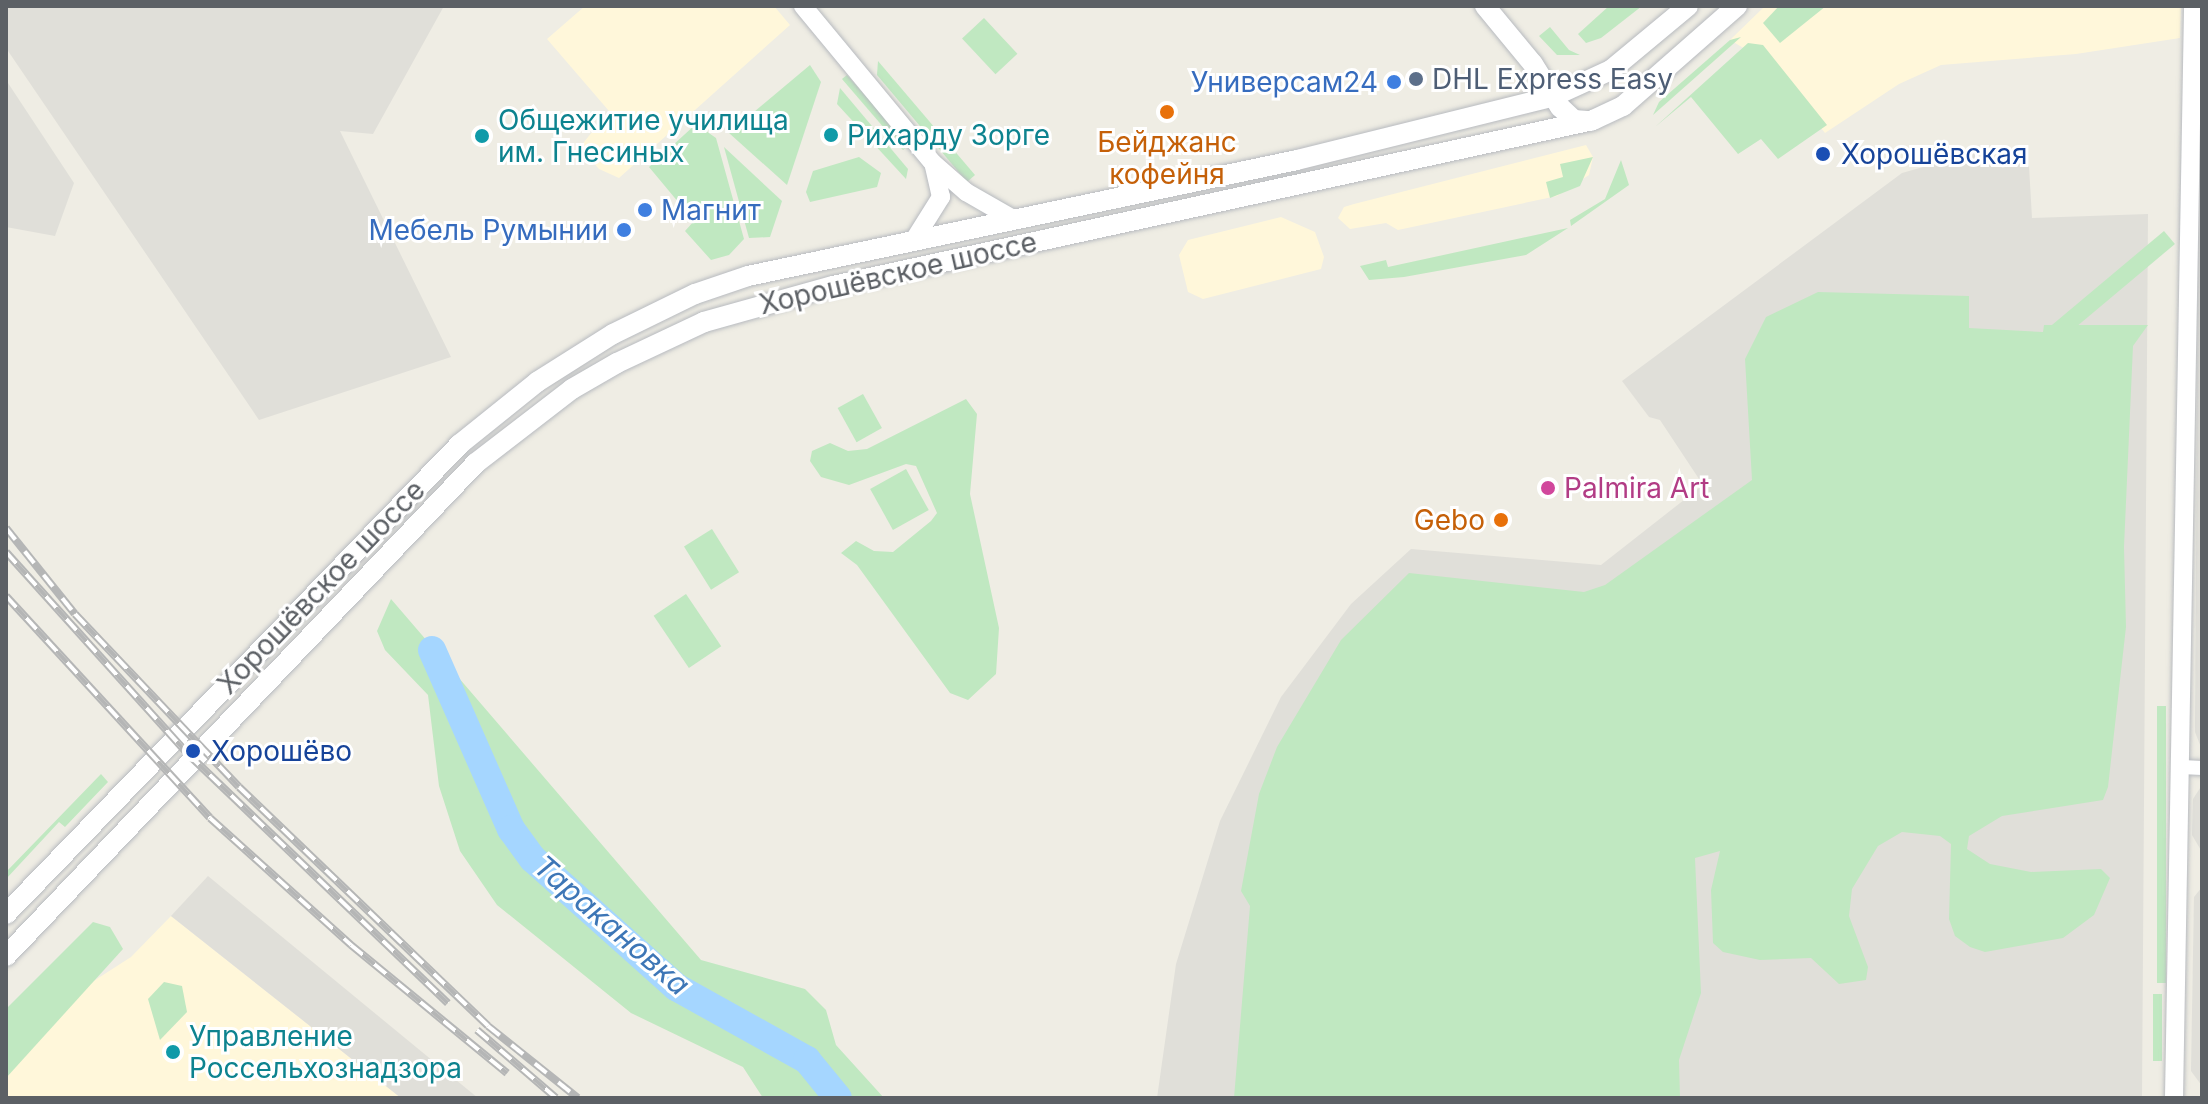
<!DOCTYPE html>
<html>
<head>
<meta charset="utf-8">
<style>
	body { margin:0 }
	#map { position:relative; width:2208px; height:1104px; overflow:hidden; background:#efede4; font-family:Inter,sans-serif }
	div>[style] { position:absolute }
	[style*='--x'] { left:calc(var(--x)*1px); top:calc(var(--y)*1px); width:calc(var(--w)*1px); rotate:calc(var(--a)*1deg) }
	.commercial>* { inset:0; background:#fff7da }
	.industrial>* { inset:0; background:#e0dfd9 }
	.green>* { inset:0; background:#c0e8c1; transform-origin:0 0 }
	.river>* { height:28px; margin:-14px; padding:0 14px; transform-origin:14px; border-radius:14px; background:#a5d6ff }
	.roads { filter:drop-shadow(0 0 2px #b7babf) drop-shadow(0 0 2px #b7babf) }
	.minor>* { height:14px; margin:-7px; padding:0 7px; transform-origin:7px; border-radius:7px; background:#fff }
	.tertiary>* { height:18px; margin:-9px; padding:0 9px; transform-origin:9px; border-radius:9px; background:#fff }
	.secondary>* { height:20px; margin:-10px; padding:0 10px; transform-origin:10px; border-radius:10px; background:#fff }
	.rail>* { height:8px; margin-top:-4px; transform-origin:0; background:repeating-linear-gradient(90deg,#fff 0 15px,#b5b6b6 0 30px); box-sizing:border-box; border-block:2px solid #b5b6b6 }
	.dots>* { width:22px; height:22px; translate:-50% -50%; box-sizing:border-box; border:4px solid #fff; border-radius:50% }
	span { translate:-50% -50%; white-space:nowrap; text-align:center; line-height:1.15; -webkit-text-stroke:6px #fff; paint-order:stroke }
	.service-label { font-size:28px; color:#4e5e75 }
	.left { translate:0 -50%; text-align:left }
	.shop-label { font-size:28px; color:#366cbe }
	.right { translate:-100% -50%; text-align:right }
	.culture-label { font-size:28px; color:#0d838f }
	.food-label { font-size:28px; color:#c56008 }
	.transit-label { font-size:28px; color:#164399 }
	.street-label { font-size:28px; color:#5c6065 }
	.hotel-label { font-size:28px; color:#b23c85 }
	.water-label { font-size:30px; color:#3d76b6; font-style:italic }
	.frame { position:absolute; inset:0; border:8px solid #5c6065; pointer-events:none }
</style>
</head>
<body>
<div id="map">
	<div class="commercial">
		<i style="clip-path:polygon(585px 6px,774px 6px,790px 25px,619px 178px,599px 169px,580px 147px,609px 111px,547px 39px)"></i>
		<i style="clip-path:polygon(1765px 6px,2181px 6px,2180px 38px,2076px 54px,1941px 65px,1899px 84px,1825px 133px,1767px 62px,1730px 40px)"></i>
		<i style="clip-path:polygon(1586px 145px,1593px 157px,1589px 175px,1557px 196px,1398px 230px,1386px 223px,1350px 229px,1338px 218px,1344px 207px,1354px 204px)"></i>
		<i style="clip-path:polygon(1281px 217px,1315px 232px,1324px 257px,1321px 269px,1203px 299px,1188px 292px,1179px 255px,1188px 240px)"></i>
		<i style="clip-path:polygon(171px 916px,401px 1098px,6px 1098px,6px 1071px,89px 984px,131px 957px)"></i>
	</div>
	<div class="industrial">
		<i style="clip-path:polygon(6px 6px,444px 6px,373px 134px,340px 131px,451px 357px,259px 420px,6px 48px)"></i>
		<i style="clip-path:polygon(2199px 72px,2202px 73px,2202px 750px,2195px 732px)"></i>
		<i style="clip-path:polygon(6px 80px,74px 183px,55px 236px,6px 227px)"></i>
		<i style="clip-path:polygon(1976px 152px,2029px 166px,2032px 218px,2148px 214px,2142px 1098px,1157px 1098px,1176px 964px,1220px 821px,1281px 697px,1351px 604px,1411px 549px,1601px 565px,1703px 485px,1660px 420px,1649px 417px,1622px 381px,1902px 173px)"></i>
		<i style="clip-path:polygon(2202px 785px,2202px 852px,2192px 835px,2193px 799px)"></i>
		<i style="clip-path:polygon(208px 876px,478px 1098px,401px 1098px,171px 916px)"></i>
		<i style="clip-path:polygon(2202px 887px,2202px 1086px,2191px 1071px,2194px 897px)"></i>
	</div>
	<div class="green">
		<i style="clip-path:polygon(1609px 6px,1642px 6px,1601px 38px,1586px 43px,1578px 34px)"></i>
		<i style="clip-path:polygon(1779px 6px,1826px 6px,1780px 43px,1763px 23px)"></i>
		<i style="left:984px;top:18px;width:49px;height:30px;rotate:47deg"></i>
		<i style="clip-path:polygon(1550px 27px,1569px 50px,1580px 55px,1557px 55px,1539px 36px)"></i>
		<i style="clip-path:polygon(1741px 37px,1653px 115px,1659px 102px,1730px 40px)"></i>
		<i style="clip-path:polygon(1748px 43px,1763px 45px,1827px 125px,1778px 159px,1761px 139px,1738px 154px,1691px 97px,1655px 127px)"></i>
		<i style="clip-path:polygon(878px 61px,975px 175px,967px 182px,877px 75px)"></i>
		<i style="clip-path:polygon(810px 65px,821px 82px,787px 185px,729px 133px)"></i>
		<i style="clip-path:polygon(847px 75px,909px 145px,903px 150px,842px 79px)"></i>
		<i style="clip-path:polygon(840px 88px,908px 169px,906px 179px,837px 104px)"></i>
		<i style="clip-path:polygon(696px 124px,716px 138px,744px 239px,729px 255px,711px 260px,685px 231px,694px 221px,649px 167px)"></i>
		<i style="clip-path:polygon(724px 147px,782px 201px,770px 237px,749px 238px)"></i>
		<i style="clip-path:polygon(859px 157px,881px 173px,877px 187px,810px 202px,806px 192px,813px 171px)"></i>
		<i style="clip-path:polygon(1593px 157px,1580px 186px,1550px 198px,1546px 182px,1563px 177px,1560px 164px)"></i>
		<i style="clip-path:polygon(1621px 160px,1629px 185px,1571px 226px,1570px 220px,1605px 199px)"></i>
		<i style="clip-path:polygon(1568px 228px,1526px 255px,1404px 277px,1369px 280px,1360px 266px,1386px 260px,1388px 267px)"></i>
		<i style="left:2164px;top:231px;width:17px;height:409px;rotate:50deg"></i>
		<i style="clip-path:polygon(1818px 292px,1969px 296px,1969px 328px,2043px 332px,2044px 325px,2148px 325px,2133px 346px,2124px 547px,2126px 627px,2108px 787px,2103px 800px,2002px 816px,1969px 836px,1967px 849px,1990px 864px,2031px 872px,2101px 869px,2110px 878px,2094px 915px,2063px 938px,1985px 952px,1970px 947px,1955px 936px,1949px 919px,1951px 844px,1940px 836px,1902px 832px,1878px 846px,1852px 889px,1849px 916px,1868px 967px,1866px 980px,1839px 984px,1811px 958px,1760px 960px,1723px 952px,1713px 943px,1711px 890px,1720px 851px,1695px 858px,1701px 993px,1679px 1060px,1680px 1098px,1234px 1098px,1250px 906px,1241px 891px,1259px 794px,1277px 747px,1341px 640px,1409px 573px,1584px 592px,1605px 585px,1752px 480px,1745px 359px,1766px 317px)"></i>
		<i style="left:863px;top:394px;width:39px;height:29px;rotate:61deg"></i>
		<i style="clip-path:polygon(966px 399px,977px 414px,970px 494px,999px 628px,996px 674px,968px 700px,950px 693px,857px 565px,841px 553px,856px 541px,874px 551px,893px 552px,931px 521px,937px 513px,916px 466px,906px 464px,849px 485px,821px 477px,810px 461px,812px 451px,830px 443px,848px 451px,867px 449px)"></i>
		<i style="left:906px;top:469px;width:47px;height:41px;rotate:61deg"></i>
		<i style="left:712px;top:529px;width:51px;height:33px;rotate:58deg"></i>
		<i style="left:686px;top:594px;width:63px;height:39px;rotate:56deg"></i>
		<i style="clip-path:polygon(391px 599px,701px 960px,805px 989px,826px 1010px,836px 1045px,884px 1098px,763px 1098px,743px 1067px,631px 1013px,497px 905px,460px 851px,439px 786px,428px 695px,385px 650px,377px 631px)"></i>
		<i style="left:2157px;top:706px;width:9px;height:277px"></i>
		<i style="clip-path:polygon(101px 774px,108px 782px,65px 827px,59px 822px,6px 879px,6px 872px)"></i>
		<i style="clip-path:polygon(93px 922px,110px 927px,123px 949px,6px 1078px,6px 1009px)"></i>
		<i style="clip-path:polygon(164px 982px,182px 986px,187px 1012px,160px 1040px,148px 999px)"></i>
		<i style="left:2153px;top:994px;width:9px;height:67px"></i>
	</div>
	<div class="river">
		<i style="--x:432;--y:650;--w:196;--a:66.2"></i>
		<i style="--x:511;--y:829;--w:37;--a:54"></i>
		<i style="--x:533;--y:859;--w:192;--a:41.8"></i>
		<i style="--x:676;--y:987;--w:150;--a:29.1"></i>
		<i style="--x:807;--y:1060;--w:49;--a:50.8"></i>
	</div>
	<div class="roads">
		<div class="minor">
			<i style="--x:2182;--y:767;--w:20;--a:3"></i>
		</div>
		<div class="tertiary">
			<i style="--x:803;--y:6;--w:204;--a:50.4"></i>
			<i style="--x:933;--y:163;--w:44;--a:41.3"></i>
			<i style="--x:966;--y:192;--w:54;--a:29.9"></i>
			<i style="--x:914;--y:240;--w:51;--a:-57.9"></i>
			<i style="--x:941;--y:197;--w:32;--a:-103"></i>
			<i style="--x:2174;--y:1098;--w:1092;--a:-89"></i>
		</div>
		<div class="secondary">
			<i style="--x:1485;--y:6;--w:75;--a:50.4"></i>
			<i style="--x:1533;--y:64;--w:51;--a:57.9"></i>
			<i style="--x:1560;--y:107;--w:19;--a:43"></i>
			<i style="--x:1574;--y:120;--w:16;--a:4"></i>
			<i style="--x:6;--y:914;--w:653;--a:-45.99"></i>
			<i style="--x:460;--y:444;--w:99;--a:-38.8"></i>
			<i style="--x:537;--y:382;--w:90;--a:-32.3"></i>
			<i style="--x:613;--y:334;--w:91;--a:-26"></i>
			<i style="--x:695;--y:294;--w:56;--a:-18.8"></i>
			<i style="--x:748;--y:276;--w:561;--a:-11.93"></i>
			<i style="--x:1297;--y:160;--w:263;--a:-13.9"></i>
			<i style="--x:1552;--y:97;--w:65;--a:-24.6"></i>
			<i style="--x:1611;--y:70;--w:100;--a:-39.7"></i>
			<i style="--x:6;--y:956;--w:681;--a:-46.37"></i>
			<i style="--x:476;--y:463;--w:121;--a:-37.6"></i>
			<i style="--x:572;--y:389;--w:52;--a:-30"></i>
			<i style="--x:617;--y:363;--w:96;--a:-25.2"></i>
			<i style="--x:704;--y:322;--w:134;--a:-15.6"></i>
			<i style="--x:833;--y:286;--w:778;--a:-12.32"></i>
			<i style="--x:1593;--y:120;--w:33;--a:-25"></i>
			<i style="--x:1623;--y:106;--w:152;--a:-41.3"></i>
		</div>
	</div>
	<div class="rail">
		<i style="--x:6;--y:528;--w:110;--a:51.3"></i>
		<i style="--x:75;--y:614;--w:238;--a:46.5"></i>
		<i style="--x:239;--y:787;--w:345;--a:43.8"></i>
		<i style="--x:488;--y:1026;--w:115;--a:38.7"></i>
		<i style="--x:6;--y:552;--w:272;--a:48"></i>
		<i style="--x:188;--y:754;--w:360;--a:43.8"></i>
		<i style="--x:6;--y:596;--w:301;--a:47.4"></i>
		<i style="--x:210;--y:818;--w:190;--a:42"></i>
		<i style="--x:351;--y:945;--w:202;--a:39.4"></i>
		<i style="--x:477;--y:1030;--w:104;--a:40.7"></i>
	</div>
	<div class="dots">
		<i style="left:1416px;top:79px;background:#5c6f8a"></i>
		<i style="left:1394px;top:82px;background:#3f7fe0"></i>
		<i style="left:1167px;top:112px;background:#e8710a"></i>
		<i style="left:831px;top:135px;background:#0f9aa8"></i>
		<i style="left:482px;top:136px;background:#0f9aa8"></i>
		<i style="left:1823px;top:154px;background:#1a4fb4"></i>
		<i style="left:645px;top:210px;background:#3f7fe0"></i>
		<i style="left:624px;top:230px;background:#3f7fe0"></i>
		<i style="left:1548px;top:488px;background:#d1479c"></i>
		<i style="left:1501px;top:520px;background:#e8710a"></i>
		<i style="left:193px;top:751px;background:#1a4fb4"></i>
		<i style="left:173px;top:1052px;background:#0f9aa8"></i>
	</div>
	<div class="service-label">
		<span class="left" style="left:1432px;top:79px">DHL Express Easy</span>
	</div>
	<div class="shop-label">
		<span class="right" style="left:1378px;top:82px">Универсам24</span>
		<span class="left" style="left:661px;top:210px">Магнит</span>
		<span class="right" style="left:608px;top:230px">Мебель Румынии</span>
	</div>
	<div class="culture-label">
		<span class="left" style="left:498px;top:136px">Общежитие училища<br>им. Гнесиных</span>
		<span class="left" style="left:847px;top:135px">Рихарду Зорге</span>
		<span class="left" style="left:189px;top:1052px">Управление<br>Россельхознадзора</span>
	</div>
	<div class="food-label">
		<span style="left:1167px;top:158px">Бейджанс<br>кофейня</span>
		<span class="right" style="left:1485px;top:520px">Gebo</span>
	</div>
	<div class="transit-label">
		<span class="left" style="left:1841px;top:154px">Хорошёвская</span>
		<span class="left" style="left:211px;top:751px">Хорошёво</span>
	</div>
	<div class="street-label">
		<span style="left:898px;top:273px;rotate:-13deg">Хорошёвское шоссе</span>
		<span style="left:321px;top:587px;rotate:-46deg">Хорошёвское шоссе</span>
	</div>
	<div class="hotel-label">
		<span class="left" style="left:1564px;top:488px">Palmira Art</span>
	</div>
	<div class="water-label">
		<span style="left:612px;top:925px;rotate:41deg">Таракановка</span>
	</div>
	<div class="frame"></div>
</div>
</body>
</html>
